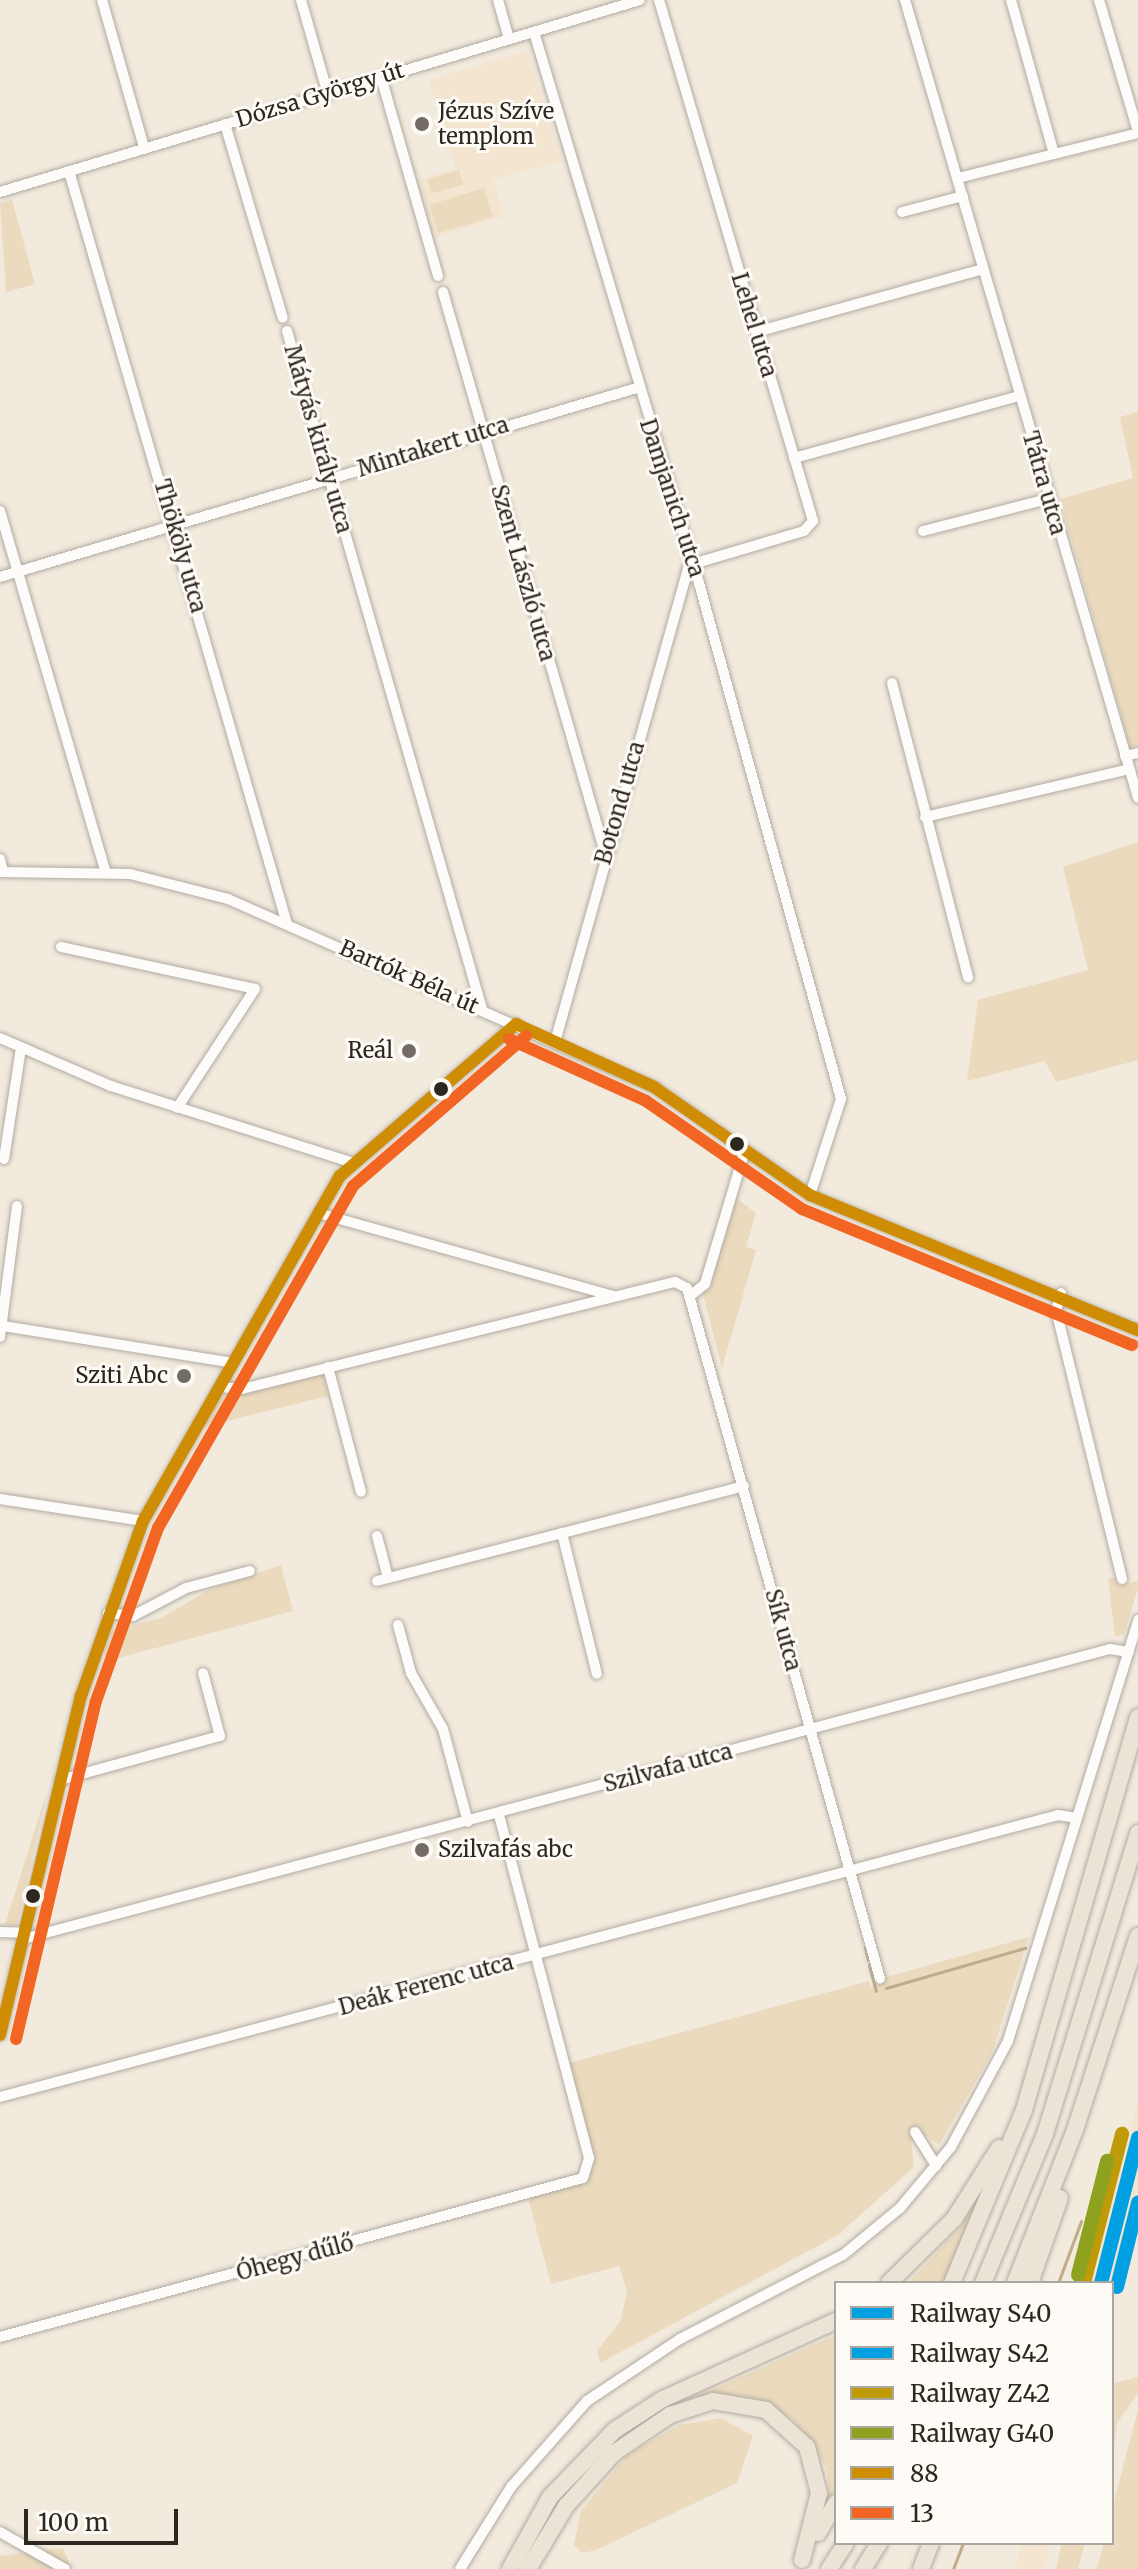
<!DOCTYPE html>
<html>
<head>
<meta charset="utf-8">
<style>
	body { margin:0 }
	#map { position:relative; width:1138px; height:2569px; overflow:hidden; background:#f2eadd; font-family:Merriweather,serif }
	div>[style] { position:absolute }
	[style*='--x'] { left:calc(var(--x)*1px); top:calc(var(--y)*1px); width:calc(var(--w)*1px); rotate:calc(var(--a)*1deg) }
	.built>* { inset:0; background:#f3e5cf }
	.green>* { inset:0; background:#ebdabd; transform-origin:0 0 }
	.stream>* { height:3px; margin:-1.5px; padding:0 1.5px; transform-origin:1.5px; border-radius:1.5px; background:#c0ab8a }
	.roads { filter:drop-shadow(0 0 2px #b1aba2) drop-shadow(0 0 2px #b1aba2) }
	.minor>* { height:10px; margin:-5px; padding:0 5px; transform-origin:5px; border-radius:5px; background:#fdfcfa }
	.highway>* { height:16px; margin:-8px; padding:0 8px; transform-origin:8px; border-radius:8px; background:#ebe3d5 }
	.bus-1>* { height:12px; margin:-6px; padding:0 6px; transform-origin:6px; border-radius:6px; background:#cf8d06 }
	.bus-2>* { height:12px; margin:-6px; padding:0 6px; transform-origin:6px; border-radius:6px; background:#f26522 }
	.rail-1>* { height:14px; margin:-7px; padding:0 7px; transform-origin:7px; border-radius:7px; background:#00a0e3 }
	.rail-2>* { height:14px; margin:-7px; padding:0 7px; transform-origin:7px; border-radius:7px; background:#00a0e3 }
	.rail-3>* { height:14px; margin:-7px; padding:0 7px; transform-origin:7px; border-radius:7px; background:#bf9b09 }
	.rail-4>* { height:14px; margin:-7px; padding:0 7px; transform-origin:7px; border-radius:7px; background:#8fa21f }
	.dots>* { width:22px; height:22px; translate:-50% -50%; box-sizing:border-box; border:4px solid #fefbf6; border-radius:50% }
	span { translate:-50% -50%; white-space:nowrap; text-align:center; line-height:1.15; -webkit-text-stroke:6px #fefbf6; paint-order:stroke }
	.street-label { font-size:22px; color:#2d281f }
	.poi-label { font-size:22px; color:#2d281f }
	.left { translate:0 -50%; text-align:left }
	.right { translate:-100% -50%; text-align:right }
	.legend { position:absolute; left:834px; top:2281px; width:280px; height:264px; box-sizing:border-box; background:#fefbf6; border:2px solid #aaa7a0; margin:0; padding:10px 14px; list-style:none; font-size:24px; color:#2d281f }
	.legend li { display:flex; align-items:center; gap:16px; height:40px }
	.legend b { width:40px; border:2px solid #aaa7a0 }
	.scale { position:absolute; left:24px; top:2509px; width:154px; height:36px; box-sizing:border-box; border:4px solid #2d281f; border-top:0; padding-left:10px; font-size:24px; line-height:28px; white-space:nowrap; color:#2d281f; -webkit-text-stroke:6px #fefbf6; paint-order:stroke }
</style>
</head>
<body>
<div id="map">
	<div class="built">
		<i style="clip-path:polygon(528px 51px,562px 161px,493px 179px,504px 216px,434px 238px,419px 180px,456px 169px,429px 80px)"></i>
		<i style="clip-path:polygon(1138px 2101px,1138px 2202px,1112px 2299px,1112px 2283px,1090px 2283px)"></i>
		<i style="clip-path:polygon(1022px 2543px,1050px 2543px,1044px 2569px,1015px 2569px)"></i>
	</div>
	<div class="green">
		<i style="left:459px;top:170px;width:15px;height:33px;rotate:74deg"></i>
		<i style="left:484px;top:188px;width:30px;height:57px;rotate:73deg"></i>
		<i style="clip-path:polygon(12px 200px,35px 284px,6px 292px,0 203px)"></i>
		<i style="clip-path:polygon(1138px 412px,1138px 745px,1130px 747px,1060px 499px,1133px 478px,1120px 417px)"></i>
		<i style="clip-path:polygon(1138px 842px,1138px 1060px,1056px 1082px,1045px 1061px,967px 1081px,978px 1000px,1088px 970px,1063px 867px)"></i>
		<i style="clip-path:polygon(733px 1196px,756px 1213px,746px 1247px,756px 1250px,722px 1368px,703px 1294px)"></i>
		<i style="clip-path:polygon(323px 1373px,328px 1396px,203px 1427px,221px 1397px)"></i>
		<i style="clip-path:polygon(281px 1565px,293px 1611px,111px 1660px,104px 1654px,112px 1630px,161px 1618px,207px 1591px)"></i>
		<i style="clip-path:polygon(1117px 1577px,1119px 1585px,1138px 1581px,1138px 1588px,1124px 1634px,1115px 1637px,1108px 1579px)"></i>
		<i style="clip-path:polygon(48px 1788px,17px 1925px,5px 1925px)"></i>
		<i style="clip-path:polygon(1029px 1937px,992px 2053px,939px 2145px,924px 2134px,911px 2141px,914px 2167px,838px 2235px,600px 2363px,597px 2351px,621px 2320px,627px 2291px,619px 2266px,551px 2284px,528px 2198px,590px 2177px,593px 2161px,566px 2064px,869px 1981px,870px 1988px,887px 1977px)"></i>
		<i style="clip-path:polygon(982px 2194px,944px 2283px,908px 2283px,959px 2229px)"></i>
		<i style="clip-path:polygon(836px 2335px,836px 2488px,829px 2501px,827px 2469px,795px 2421px,757px 2399px,696px 2397px)"></i>
		<i style="clip-path:polygon(1138px 2377px,1138px 2393px,1117px 2423px,1112px 2458px,1112px 2384px)"></i>
		<i style="clip-path:polygon(1138px 2409px,1138px 2569px,1097px 2569px,1104px 2543px,1112px 2543px,1112px 2510px)"></i>
		<i style="clip-path:polygon(721px 2418px,753px 2436px,737px 2483px,596px 2550px,582px 2553px,574px 2545px,581px 2511px,626px 2456px,679px 2425px)"></i>
		<i style="clip-path:polygon(1062px 2543px,1085px 2543px,1078px 2569px,1056px 2569px)"></i>
		<i style="clip-path:polygon(63px 2548px,72px 2569px,0 2569px,0 2556px)"></i>
	</div>
	<div class="stream">
		<i style="--x:1133;--y:1340;--w:5;--a:22"></i>
		<i style="--x:865;--y:1947;--w:13;--a:77"></i>
		<i style="--x:869;--y:1965;--w:27;--a:75"></i>
		<i style="--x:886;--y:1988;--w:145;--a:-16.1"></i>
		<i style="--x:1058;--y:2283;--w:66;--a:-69.6"></i>
		<i style="--x:953;--y:2569;--w:28;--a:-69"></i>
	</div>
	<div class="roads">
		<div class="minor">
			<i style="--x:102;--y:0;--w:153;--a:74.1"></i>
			<i style="--x:301;--y:0;--w:98;--a:74"></i>
			<i style="--x:498;--y:0;--w:41;--a:74.2"></i>
			<i style="--x:659;--y:0;--w:543;--a:73.53"></i>
			<i style="--x:813;--y:521;--w:13;--a:132"></i>
			<i style="--x:804;--y:531;--w:120;--a:163.5"></i>
			<i style="--x:905;--y:0;--w:831;--a:73.72"></i>
			<i style="--x:1011;--y:0;--w:160;--a:74.4"></i>
			<i style="--x:1099;--y:0;--w:138;--a:73.5"></i>
			<i style="--x:534;--y:32;--w:575;--a:73.33"></i>
			<i style="--x:699;--y:583;--w:535;--a:74.61"></i>
			<i style="--x:841;--y:1099;--w:101;--a:107.9"></i>
			<i style="--x:381;--y:77;--w:207;--a:74"></i>
			<i style="--x:225;--y:124;--w:202;--a:73.4"></i>
			<i style="--x:69;--y:171;--w:784;--a:73.85"></i>
			<i style="--x:958;--y:178;--w:186;--a:-14"></i>
			<i style="--x:0;--y:192;--w:668;--a:-16.7"></i>
			<i style="--x:902;--y:212;--w:63;--a:-14.7"></i>
			<i style="--x:443;--y:292;--w:584;--a:73.89"></i>
			<i style="--x:287;--y:331;--w:705;--a:73.95"></i>
			<i style="--x:756;--y:332;--w:236;--a:-15.5"></i>
			<i style="--x:794;--y:458;--w:233;--a:-15.4"></i>
			<i style="--x:0;--y:511;--w:375;--a:73.7"></i>
			<i style="--x:923;--y:531;--w:129;--a:-14.4"></i>
			<i style="--x:0;--y:577;--w:664;--a:-16.53"></i>
			<i style="--x:892;--y:683;--w:304;--a:75.5"></i>
			<i style="--x:1125;--y:756;--w:13;--a:-13"></i>
			<i style="--x:925;--y:817;--w:210;--a:-13.2"></i>
			<i style="--x:0;--y:859;--w:13;--a:77"></i>
			<i style="--x:0;--y:872;--w:130;--a:0.9"></i>
			<i style="--x:130;--y:874;--w:101;--a:14.3"></i>
			<i style="--x:228;--y:899;--w:466;--a:23.8"></i>
			<i style="--x:654;--y:1087;--w:190;--a:34.7"></i>
			<i style="--x:810;--y:1195;--w:355;--a:22.4"></i>
			<i style="--x:61;--y:947;--w:198;--a:12.2"></i>
			<i style="--x:255;--y:989;--w:142;--a:123.2"></i>
			<i style="--x:0;--y:1038;--w:121;--a:23.4"></i>
			<i style="--x:111;--y:1086;--w:252;--a:17.6"></i>
			<i style="--x:555;--y:1042;--w:495;--a:-74.3"></i>
			<i style="--x:4;--y:1159;--w:112;--a:-81.3"></i>
			<i style="--x:318;--y:1213;--w:306;--a:15.7"></i>
			<i style="--x:1061;--y:1293;--w:18;--a:106"></i>
			<i style="--x:1056;--y:1310;--w:277;--a:76.2"></i>
			<i style="--x:690;--y:1296;--w:19;--a:-39"></i>
			<i style="--x:705;--y:1284;--w:140;--a:-73.4"></i>
			<i style="--x:3;--y:1326;--w:233;--a:9.1"></i>
			<i style="--x:0;--y:1337;--w:132;--a:-82.6"></i>
			<i style="--x:328;--y:1367;--w:129;--a:75.2"></i>
			<i style="--x:220;--y:1387;--w:22;--a:5"></i>
			<i style="--x:242;--y:1389;--w:446;--a:-13.9"></i>
			<i style="--x:675;--y:1282;--w:13;--a:27"></i>
			<i style="--x:687;--y:1288;--w:717;--a:74.39"></i>
			<i style="--x:0;--y:1499;--w:145;--a:8.7"></i>
			<i style="--x:562;--y:1533;--w:145;--a:76.1"></i>
			<i style="--x:377;--y:1536;--w:43;--a:75.3"></i>
			<i style="--x:377;--y:1581;--w:379;--a:-14.5"></i>
			<i style="--x:108;--y:1613;--w:25;--a:7"></i>
			<i style="--x:133;--y:1616;--w:60;--a:-27.8"></i>
			<i style="--x:186;--y:1588;--w:66;--a:-14.9"></i>
			<i style="--x:398;--y:1625;--w:50;--a:74.8"></i>
			<i style="--x:411;--y:1673;--w:64;--a:60.3"></i>
			<i style="--x:443;--y:1729;--w:96;--a:75"></i>
			<i style="--x:60;--y:1780;--w:166;--a:-15.4"></i>
			<i style="--x:220;--y:1736;--w:65;--a:-105.1"></i>
			<i style="--x:0;--y:1932;--w:24;--a:2"></i>
			<i style="--x:23;--y:1939;--w:1125;--a:-14.94"></i>
			<i style="--x:1110;--y:1649;--w:19;--a:9"></i>
			<i style="--x:0;--y:2035;--w:349;--a:-76.6"></i>
			<i style="--x:81;--y:1696;--w:186;--a:-70.5"></i>
			<i style="--x:143;--y:1521;--w:397;--a:-60.3"></i>
			<i style="--x:340;--y:1176;--w:233;--a:-40.8"></i>
			<i style="--x:0;--y:2097;--w:1095;--a:-14.92"></i>
			<i style="--x:1058;--y:1815;--w:19;--a:9"></i>
			<i style="--x:915;--y:2132;--w:40;--a:58"></i>
			<i style="--x:0;--y:2337;--w:604;--a:-15.26"></i>
			<i style="--x:583;--y:2178;--w:21;--a:-73"></i>
			<i style="--x:589;--y:2158;--w:356;--a:-104.7"></i>
			<i style="--x:0;--y:2532;--w:75;--a:29.6"></i>
			<i style="--x:460;--y:2569;--w:97;--a:-58.1"></i>
			<i style="--x:511;--y:2487;--w:115;--a:-48.5"></i>
			<i style="--x:587;--y:2401;--w:112;--a:-33.7"></i>
			<i style="--x:680;--y:2339;--w:183;--a:-27.3"></i>
			<i style="--x:843;--y:2255;--w:74;--a:-39.5"></i>
			<i style="--x:900;--y:2208;--w:80;--a:-50.1"></i>
			<i style="--x:951;--y:2147;--w:120;--a:-61.7"></i>
			<i style="--x:1008;--y:2041;--w:441;--a:-72.8"></i>
		</div>
		<div class="highway">
			<i style="--x:889;--y:2283;--w:91;--a:-44.6"></i>
			<i style="--x:954;--y:2219;--w:84;--a:-57.6"></i>
			<i style="--x:952;--y:2283;--w:187;--a:-67.4"></i>
			<i style="--x:1024;--y:2110;--w:409;--a:-73.8"></i>
			<i style="--x:983;--y:2283;--w:161;--a:-67.4"></i>
			<i style="--x:1045;--y:2134;--w:315;--a:-72.8"></i>
			<i style="--x:1015;--y:2283;--w:164;--a:-68.6"></i>
			<i style="--x:1075;--y:2130;--w:204;--a:-72"></i>
			<i style="--x:1030;--y:2283;--w:90;--a:-70.6"></i>
			<i style="--x:818;--y:2533;--w:35;--a:-59"></i>
			<i style="--x:510;--y:2569;--w:82;--a:-60.9"></i>
			<i style="--x:550;--y:2497;--w:93;--a:-45.9"></i>
			<i style="--x:615;--y:2430;--w:57;--a:-32.9"></i>
			<i style="--x:663;--y:2399;--w:190;--a:-24.3"></i>
			<i style="--x:528;--y:2569;--w:74;--a:-58.9"></i>
			<i style="--x:566;--y:2506;--w:72;--a:-47.8"></i>
			<i style="--x:614;--y:2453;--w:68;--a:-34.2"></i>
			<i style="--x:670;--y:2415;--w:45;--a:-18"></i>
			<i style="--x:713;--y:2401;--w:54;--a:9.6"></i>
			<i style="--x:766;--y:2410;--w:55;--a:42.1"></i>
			<i style="--x:807;--y:2447;--w:48;--a:75.4"></i>
			<i style="--x:819;--y:2493;--w:69;--a:104.2"></i>
			<i style="--x:829;--y:2569;--w:31;--a:-57"></i>
			<i style="--x:863;--y:2569;--w:31;--a:-58"></i>
			<i style="--x:921;--y:2569;--w:28;--a:-69"></i>
		</div>
	</div>
	<div class="bus-1">
		<i style="--x:516;--y:1024;--w:152;--a:24.5"></i>
		<i style="--x:654;--y:1087;--w:190;--a:34.7"></i>
		<i style="--x:810;--y:1195;--w:355;--a:22.4"></i>
		<i style="--x:0;--y:2035;--w:349;--a:-76.6"></i>
		<i style="--x:81;--y:1696;--w:186;--a:-70.5"></i>
		<i style="--x:143;--y:1521;--w:397;--a:-60.3"></i>
		<i style="--x:340;--y:1176;--w:233;--a:-40.8"></i>
	</div>
	<div class="bus-2">
		<i style="--x:509;--y:1039;--w:150;--a:24.3"></i>
		<i style="--x:646;--y:1101;--w:190;--a:34.7"></i>
		<i style="--x:802;--y:1209;--w:357;--a:22.4"></i>
		<i style="--x:16;--y:2039;--w:347;--a:-76.7"></i>
		<i style="--x:96;--y:1701;--w:184;--a:-70.3"></i>
		<i style="--x:158;--y:1528;--w:394;--a:-60.3"></i>
		<i style="--x:353;--y:1186;--w:229;--a:-40.9"></i>
	</div>
	<div class="rail-1">
		<i style="--x:1101;--y:2283;--w:150;--a:-75.7"></i>
	</div>
	<div class="rail-2">
		<i style="--x:1117;--y:2287;--w:87;--a:-76"></i>
	</div>
	<div class="rail-3">
		<i style="--x:1085;--y:2279;--w:150;--a:-75.7"></i>
	</div>
	<div class="rail-4">
		<i style="--x:1078;--y:2275;--w:118;--a:-75.7"></i>
	</div>
	<div class="dots">
		<i style="left:422px;top:124px;background:#726c62"></i>
		<i style="left:409px;top:1051px;background:#726c62"></i>
		<i style="left:441px;top:1089px;background:#2d281f"></i>
		<i style="left:737px;top:1144px;background:#2d281f"></i>
		<i style="left:184px;top:1376px;background:#726c62"></i>
		<i style="left:422px;top:1850px;background:#726c62"></i>
		<i style="left:33px;top:1896px;background:#2d281f"></i>
	</div>
	<div class="street-label">
		<span style="left:320px;top:95px;rotate:-17deg">Dózsa György út</span>
		<span style="left:754px;top:325px;rotate:73deg">Lehel utca</span>
		<span style="left:318px;top:439px;rotate:74deg">Mátyás király utca</span>
		<span style="left:433px;top:447px;rotate:-17deg">Mintakert utca</span>
		<span style="left:1044px;top:483px;rotate:74deg">Tátra utca</span>
		<span style="left:672px;top:498px;rotate:72deg">Damjanich utca</span>
		<span style="left:180px;top:546px;rotate:74deg">Thököly utca</span>
		<span style="left:523px;top:573px;rotate:74deg">Szent László utca</span>
		<span style="left:620px;top:803px;rotate:-74deg">Botond utca</span>
		<span style="left:409px;top:977px;rotate:24deg">Bartók Béla út</span>
		<span style="left:783px;top:1630px;rotate:75deg">Sík utca</span>
		<span style="left:668px;top:1768px;rotate:-15deg">Szilvafa utca</span>
		<span style="left:426px;top:1985px;rotate:-15deg">Deák Ferenc utca</span>
		<span style="left:295px;top:2258px;rotate:-15deg">Óhegy dűlő</span>
	</div>
	<div class="poi-label">
		<span class="left" style="left:438px;top:124px">Jézus Szíve<br>templom</span>
		<span class="right" style="left:393px;top:1051px">Reál</span>
		<span class="right" style="left:168px;top:1376px">Sziti Abc</span>
		<span class="left" style="left:438px;top:1850px">Szilvafás abc</span>
	</div>
	<ul class="legend">
	<li><b style="height:10px;background:#00a0e3"></b>Railway S40</li>
	<li><b style="height:10px;background:#00a0e3"></b>Railway S42</li>
	<li><b style="height:10px;background:#bf9b09"></b>Railway Z42</li>
	<li><b style="height:10px;background:#8fa21f"></b>Railway G40</li>
	<li><b style="height:10px;background:#cf8d06"></b>88</li>
	<li><b style="height:10px;background:#f26522"></b>13</li>
	</ul>
	<div class="scale">100 m</div>
</div>
</body>
</html>
